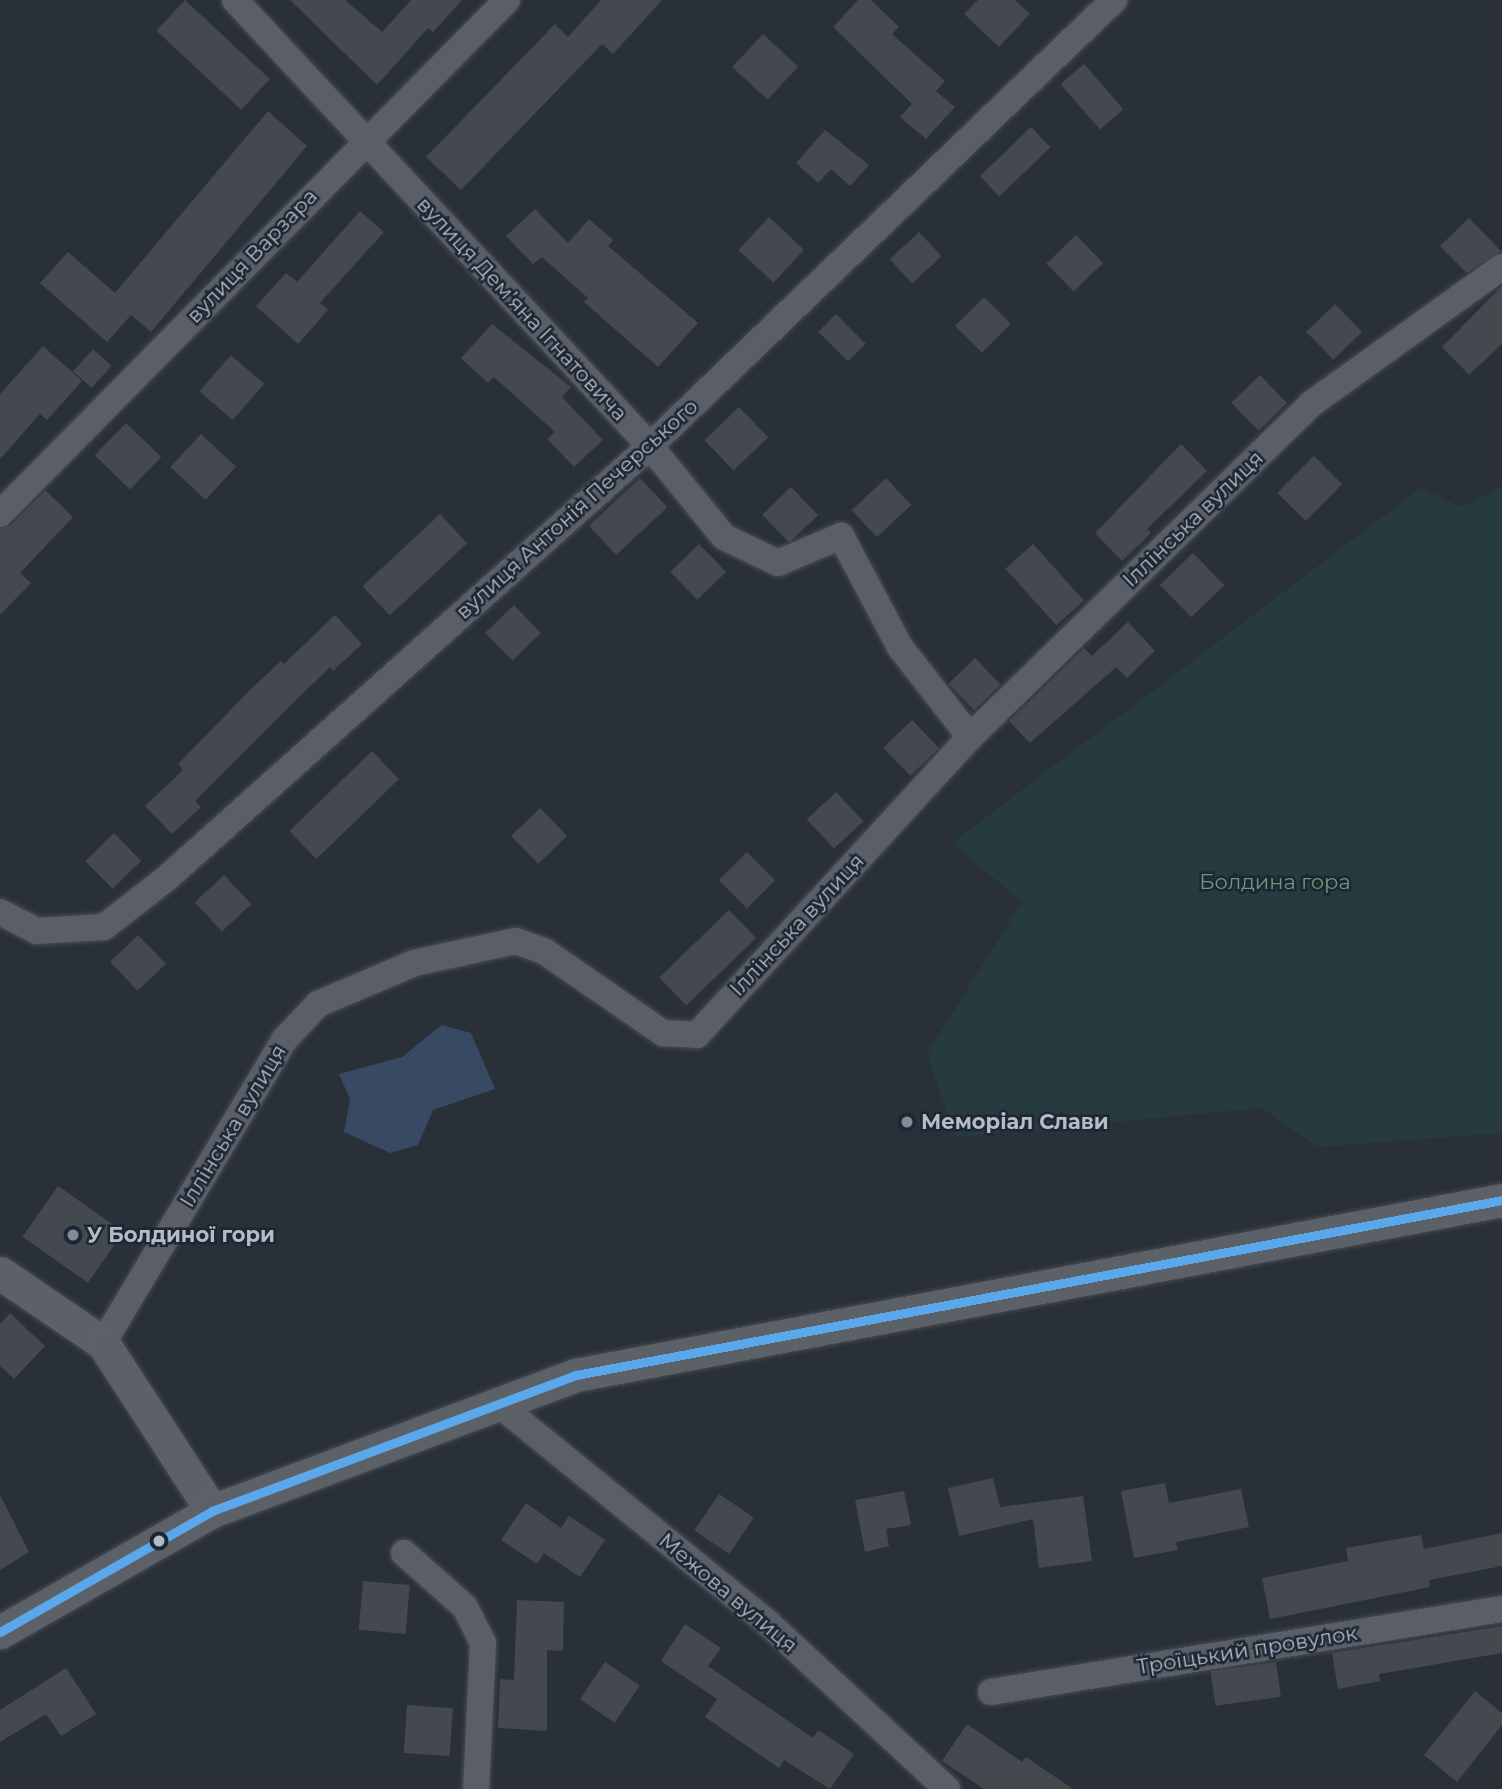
<!DOCTYPE html>
<html>
<head>
<meta charset="utf-8">
<style>
	body { margin:0 }
	#map { position:relative; width:1502px; height:1789px; overflow:hidden; background:#2a3038; font-family:Montserrat,sans-serif }
	div>[style] { position:absolute }
	[style*='--x'] { left:calc(var(--x)*1px); top:calc(var(--y)*1px); width:calc(var(--w)*1px); rotate:calc(var(--a)*1deg) }
	.green>* { inset:0; background:#273a3e }
	.water>* { inset:0; background:#384963 }
	.building>* { inset:0; background:#444950; transform-origin:0 0 }
	.roads { filter:drop-shadow(0 0 2px #484c53) drop-shadow(0 0 2px #484c53) }
	.minor>* { height:26px; margin:-13px; padding:0 13px; transform-origin:13px; border-radius:13px; background:#5a5e66 }
	.major>* { height:33px; margin:-16.5px; padding:0 16.5px; transform-origin:16.5px; border-radius:16.5px; background:#5c6168 }
	.bus-1>* { height:9px; margin:-4.5px; padding:0 4.5px; transform-origin:4.5px; border-radius:4.5px; background:#5aa8eb }
	.dots>* { width:19px; height:19px; translate:-50% -50%; box-sizing:border-box; border:4px solid #1d2633; border-radius:50% }
	span { translate:-50% -50%; white-space:nowrap; text-align:center; line-height:1.15; -webkit-text-stroke:5px #1d2633; paint-order:stroke }
	.street-label { font-size:21px; color:#b4bcc9 }
	.park-label { font-size:21px; color:#6b9a76 }
	.poi-label { font-size:21px; color:#b4bcc9; font-weight:700 }
	.left { translate:0 -50%; text-align:left }
</style>
</head>
<body>
<div id="map">
	<div class="green">
		<i style="clip-path:polygon(1502px 486px,1502px 1133px,1317px 1147px,1262px 1108px,956px 1137px,927px 1054px,1022px 902px,952px 843px,1421px 488px,1461px 507px)"></i>
	</div>
	<div class="water">
		<i style="clip-path:polygon(442px 1025px,471px 1033px,495px 1089px,433px 1110px,418px 1145px,390px 1153px,344px 1132px,350px 1099px,339px 1074px,402px 1057px)"></i>
	</div>
	<div class="building">
		<i style="left:185px;top:0;width:116px;height:42px;rotate:43deg"></i>
		<i style="clip-path:polygon(290px 0,345px 0,382px 32px,411px 0,462px 0,433px 32px,428px 28px,377px 85px)"></i>
		<i style="clip-path:polygon(601px 0,662px 0,613px 54px,602px 44px,461px 190px,426px 157px,555px 24px,568px 37px)"></i>
		<i style="clip-path:polygon(858px 0,871px 0,899px 27px,892px 34px,945px 81px,936px 91px,955px 107px,926px 139px,900px 117px,912px 104px,833px 27px)"></i>
		<i style="clip-path:polygon(978px 0,1015px 0,1030px 14px,999px 47px,964px 14px)"></i>
		<i style="left:763px;top:34px;width:48px;height:45px;rotate:43deg"></i>
		<i style="left:1084px;top:64px;width:60px;height:31px;rotate:49deg"></i>
		<i style="clip-path:polygon(268px 111px,307px 146px,151px 332px,131px 315px,107px 342px,40px 283px,68px 252px,115px 293px)"></i>
		<i style="left:1031px;top:127px;width:28px;height:71px;rotate:46deg"></i>
		<i style="clip-path:polygon(825px 130px,869px 165px,850px 186px,831px 169px,818px 183px,796px 163px)"></i>
		<i style="clip-path:polygon(535px 209px,568px 243px,589px 219px,613px 240px,608px 246px,698px 323px,658px 367px,584px 302px,588px 298px,542px 257px,533px 264px,506px 236px)"></i>
		<i style="clip-path:polygon(360px 211px,384px 232px,320px 303px,328px 310px,298px 344px,256px 306px,286px 273px,297px 282px)"></i>
		<i style="left:769px;top:217px;width:48px;height:45px;rotate:43deg"></i>
		<i style="clip-path:polygon(1469px 218px,1501px 251px,1467px 273px,1440px 246px)"></i>
		<i style="left:919px;top:232px;width:33px;height:40px;rotate:47deg"></i>
		<i style="left:1076px;top:235px;width:39px;height:41px;rotate:46deg"></i>
		<i style="clip-path:polygon(1502px 286px,1502px 344px,1469px 375px,1442px 347px)"></i>
		<i style="left:984px;top:297px;width:38px;height:41px;rotate:45deg"></i>
		<i style="left:1335px;top:304px;width:39px;height:40px;rotate:46deg"></i>
		<i style="left:836px;top:314px;width:42px;height:25px;rotate:45deg"></i>
		<i style="clip-path:polygon(492px 324px,571px 387px,562px 397px,603px 440px,574px 467px,547px 439px,555px 432px,494px 377px,488px 383px,461px 358px)"></i>
		<i style="clip-path:polygon(43px 346px,82px 381px,47px 420px,40px 414px,0 459px,0 394px)"></i>
		<i style="left:93px;top:349px;width:25px;height:30px;rotate:42deg"></i>
		<i style="left:231px;top:355px;width:44px;height:48px;rotate:41deg"></i>
		<i style="left:1260px;top:375px;width:39px;height:40px;rotate:46deg"></i>
		<i style="left:739px;top:407px;width:42px;height:48px;rotate:46deg"></i>
		<i style="left:126px;top:423px;width:49px;height:45px;rotate:44deg"></i>
		<i style="left:201px;top:434px;width:48px;height:45px;rotate:43deg"></i>
		<i style="clip-path:polygon(1181px 444px,1207px 471px,1147px 529px,1151px 533px,1122px 561px,1095px 533px)"></i>
		<i style="left:1314px;top:456px;width:40px;height:52px;rotate:45deg"></i>
		<i style="left:640px;top:478px;width:40px;height:70px;rotate:47deg"></i>
		<i style="left:886px;top:478px;width:37px;height:47px;rotate:47deg"></i>
		<i style="left:791px;top:487px;width:39px;height:40px;rotate:46deg"></i>
		<i style="clip-path:polygon(45px 490px,73px 517px,20px 573px,31px 583px,0 615px,0 529px,11px 525px)"></i>
		<i style="left:440px;top:514px;width:40px;height:106px;rotate:47deg"></i>
		<i style="left:699px;top:544px;width:39px;height:40px;rotate:46deg"></i>
		<i style="left:1033px;top:544px;width:76px;height:37px;rotate:48deg"></i>
		<i style="left:1193px;top:553px;width:45px;height:46px;rotate:46deg"></i>
		<i style="left:514px;top:605px;width:39px;height:40px;rotate:46deg"></i>
		<i style="clip-path:polygon(335px 615px,362px 644px,333px 671px,330px 667px,278px 718px,195px 801px,201px 807px,172px 834px,145px 806px,183px 770px,178px 764px,252px 688px,281px 661px,284px 664px)"></i>
		<i style="clip-path:polygon(1128px 622px,1155px 651px,1127px 678px,1116px 667px,1030px 743px,1009px 721px,1084px 648px,1092px 656px)"></i>
		<i style="left:975px;top:658px;width:37px;height:37px;rotate:46deg"></i>
		<i style="left:912px;top:720px;width:39px;height:40px;rotate:46deg"></i>
		<i style="left:372px;top:751px;width:39px;height:115px;rotate:46deg"></i>
		<i style="left:836px;top:792px;width:40px;height:40px;rotate:47deg"></i>
		<i style="left:540px;top:808px;width:39px;height:40px;rotate:46deg"></i>
		<i style="left:114px;top:833px;width:39px;height:40px;rotate:46deg"></i>
		<i style="left:747px;top:852px;width:40px;height:40px;rotate:45deg"></i>
		<i style="left:224px;top:875px;width:40px;height:40px;rotate:47deg"></i>
		<i style="left:729px;top:910px;width:39px;height:97px;rotate:46deg"></i>
		<i style="left:138px;top:935px;width:40px;height:39px;rotate:46deg"></i>
		<i style="left:58px;top:1186px;width:80px;height:62px;rotate:35deg"></i>
		<i style="clip-path:polygon(10px 1313px,45px 1346px,14px 1379px,0 1366px,0 1324px)"></i>
		<i style="clip-path:polygon(993px 1478px,1000px 1507px,1083px 1496px,1092px 1561px,1039px 1568px,1033px 1519px,959px 1536px,948px 1488px)"></i>
		<i style="clip-path:polygon(1165px 1483px,1169px 1503px,1241px 1489px,1249px 1527px,1176px 1542px,1178px 1550px,1134px 1558px,1121px 1491px)"></i>
		<i style="clip-path:polygon(904px 1491px,911px 1525px,886px 1529px,889px 1546px,865px 1552px,855px 1500px)"></i>
		<i style="left:719px;top:1494px;width:42px;height:44px;rotate:34deg"></i>
		<i style="clip-path:polygon(0 1495px,29px 1552px,0 1570px)"></i>
		<i style="clip-path:polygon(526px 1503px,561px 1528px,569px 1516px,605px 1540px,580px 1577px,544px 1553px,537px 1564px,501px 1540px)"></i>
		<i style="clip-path:polygon(1502px 1533px,1502px 1566px,1429px 1580px,1430px 1587px,1270px 1619px,1262px 1578px,1348px 1561px,1346px 1548px,1421px 1535px,1424px 1549px)"></i>
		<i style="left:363px;top:1581px;width:47px;height:49px;rotate:5deg"></i>
		<i style="clip-path:polygon(517px 1600px,564px 1602px,563px 1651px,547px 1650px,547px 1731px,498px 1728px,500px 1679px,514px 1680px)"></i>
		<i style="clip-path:polygon(685px 1624px,721px 1648px,708px 1666px,813px 1738px,818px 1730px,854px 1754px,830px 1789px,784px 1760px,779px 1768px,705px 1717px,717px 1699px,661px 1661px)"></i>
		<i style="clip-path:polygon(1502px 1626px,1502px 1653px,1379px 1674px,1380px 1681px,1338px 1689px,1332px 1653px)"></i>
		<i style="left:605px;top:1662px;width:42px;height:45px;rotate:34deg"></i>
		<i style="left:1276px;top:1662px;width:35px;height:66px;rotate:82deg"></i>
		<i style="clip-path:polygon(66px 1668px,96px 1714px,61px 1736px,46px 1714px,0 1742px,0 1710px)"></i>
		<i style="clip-path:polygon(1475px 1691px,1502px 1713px,1502px 1725px,1457px 1782px,1424px 1755px)"></i>
		<i style="left:407px;top:1705px;width:46px;height:48px;rotate:4deg"></i>
		<i style="clip-path:polygon(967px 1724px,1022px 1762px,1026px 1757px,1073px 1789px,984px 1789px,942px 1761px)"></i>
	</div>
	<div class="roads">
		<div class="minor">
			<i style="--x:235;--y:0;--w:609;--a:47.06"></i>
			<i style="--x:650;--y:446;--w:117;--a:50.9"></i>
			<i style="--x:724;--y:537;--w:60;--a:25.7"></i>
			<i style="--x:778;--y:563;--w:69;--a:-23.2"></i>
			<i style="--x:841;--y:536;--w:126;--a:62"></i>
			<i style="--x:900;--y:647;--w:114;--a:52.1"></i>
			<i style="--x:0;--y:514;--w:722;--a:-45.39"></i>
			<i style="--x:0;--y:912;--w:42;--a:27.2"></i>
			<i style="--x:37;--y:931;--w:67;--a:-3.4"></i>
			<i style="--x:104;--y:927;--w:81;--a:-38"></i>
			<i style="--x:168;--y:877;--w:647;--a:-41.8"></i>
			<i style="--x:650;--y:446;--w:644;--a:-43.87"></i>
			<i style="--x:103;--y:1343;--w:353;--a:-59.1"></i>
			<i style="--x:284;--y:1040;--w:50;--a:-46.6"></i>
			<i style="--x:318;--y:1004;--w:104;--a:-23.1"></i>
			<i style="--x:414;--y:963;--w:104;--a:-12.2"></i>
			<i style="--x:516;--y:941;--w:30;--a:20"></i>
			<i style="--x:544;--y:951;--w:145;--a:34.6"></i>
			<i style="--x:663;--y:1033;--w:34;--a:3"></i>
			<i style="--x:697;--y:1035;--w:404;--a:-47.5"></i>
			<i style="--x:970;--y:737;--w:477;--a:-44.3"></i>
			<i style="--x:1311;--y:404;--w:235;--a:-35.7"></i>
			<i style="--x:501;--y:1406;--w:345;--a:39.1"></i>
			<i style="--x:769;--y:1624;--w:243;--a:42.8"></i>
			<i style="--x:404;--y:1553;--w:81;--a:41.5"></i>
			<i style="--x:465;--y:1607;--w:40;--a:63.4"></i>
			<i style="--x:483;--y:1643;--w:146;--a:92.7"></i>
			<i style="--x:991;--y:1692;--w:518;--a:-9.23"></i>
		</div>
		<div class="major">
			<i style="--x:0;--y:1273;--w:125;--a:34.2"></i>
			<i style="--x:103;--y:1343;--w:200;--a:57"></i>
			<i style="--x:0;--y:1632;--w:244;--a:-29.7"></i>
			<i style="--x:212;--y:1511;--w:389;--a:-20.5"></i>
			<i style="--x:576;--y:1375;--w:942;--a:-10.7"></i>
		</div>
	</div>
	<div class="bus-1">
		<i style="--x:0;--y:1632;--w:244;--a:-29.7"></i>
		<i style="--x:212;--y:1511;--w:389;--a:-20.5"></i>
		<i style="--x:576;--y:1375;--w:942;--a:-10.7"></i>
	</div>
	<div class="dots">
		<i style="left:907px;top:1122px;background:#848b96"></i>
		<i style="left:73px;top:1235px;background:#848b96"></i>
		<i style="left:159px;top:1541px;background:#b4bcc9"></i>
	</div>
	<div class="street-label">
		<span style="left:252px;top:256px;rotate:-46deg">вулиця Варзара</span>
		<span style="left:522px;top:309px;rotate:47deg">вулиця Демʼяна Ігнатовича</span>
		<span style="left:577px;top:509px;rotate:-42deg">вулиця Антонія Печерського</span>
		<span style="left:1193px;top:519px;rotate:-44deg">Іллінська вулиця</span>
		<span style="left:797px;top:925px;rotate:-47deg">Іллінська вулиця</span>
		<span style="left:233px;top:1126px;rotate:-59deg">Іллінська вулиця</span>
		<span style="left:728px;top:1593px;rotate:40deg">Межова вулиця</span>
		<span style="left:1247px;top:1650px;rotate:-9deg">Троїцький провулок</span>
	</div>
	<div class="park-label">
		<span style="left:1275px;top:882px">Болдина гора</span>
	</div>
	<div class="poi-label">
		<span class="left" style="left:921px;top:1122px">Меморіал Слави</span>
		<span class="left" style="left:87px;top:1235px">У Болдиної гори</span>
	</div>
</div>
</body>
</html>
